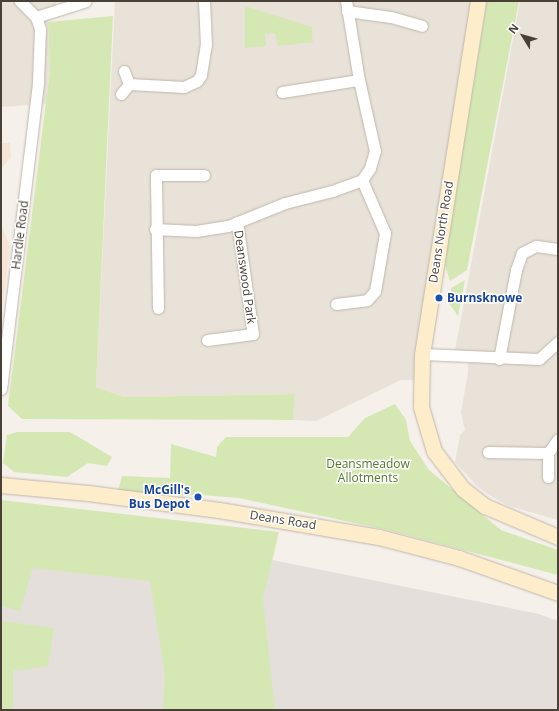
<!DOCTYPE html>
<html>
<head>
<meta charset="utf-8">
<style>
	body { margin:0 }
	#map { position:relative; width:559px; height:711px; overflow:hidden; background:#f5f0ea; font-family:"Open Sans",sans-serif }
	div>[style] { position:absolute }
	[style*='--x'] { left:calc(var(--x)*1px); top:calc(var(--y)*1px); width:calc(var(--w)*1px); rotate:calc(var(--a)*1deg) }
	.residential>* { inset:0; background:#e8e2d8 }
	.commercial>* { inset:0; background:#f6e5d6 }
	.industrial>* { inset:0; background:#e4dfdb }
	.green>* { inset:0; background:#d5e8b4 }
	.roads { filter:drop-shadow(0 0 1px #c0b7ac) drop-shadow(0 0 1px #c0b7ac) }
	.street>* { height:11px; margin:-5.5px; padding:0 5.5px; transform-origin:5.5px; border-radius:5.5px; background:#fff }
	.secondary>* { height:15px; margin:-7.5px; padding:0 7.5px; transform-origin:7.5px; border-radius:7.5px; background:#feedcb }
	.dots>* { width:11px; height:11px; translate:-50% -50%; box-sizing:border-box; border:2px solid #fff; border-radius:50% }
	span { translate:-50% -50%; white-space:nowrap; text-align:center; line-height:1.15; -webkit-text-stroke:3px #fff; paint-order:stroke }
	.street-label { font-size:12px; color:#494138 }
	.transit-label { font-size:12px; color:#164399; font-weight:700 }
	.left { translate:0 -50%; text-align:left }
	.right { translate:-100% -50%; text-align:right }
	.park-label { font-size:12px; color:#517a2b }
	.frame { position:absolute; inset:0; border:2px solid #494138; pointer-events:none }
	.north { position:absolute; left:503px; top:16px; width:40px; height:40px; -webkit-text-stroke:3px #fff; paint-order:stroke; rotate:307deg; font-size:11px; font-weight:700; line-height:16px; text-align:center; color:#494138 }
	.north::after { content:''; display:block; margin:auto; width:14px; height:18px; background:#494138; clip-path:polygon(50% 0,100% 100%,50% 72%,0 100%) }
</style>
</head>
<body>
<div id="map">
	<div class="residential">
		<i style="clip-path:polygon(1px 1px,57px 1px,48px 22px,50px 69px,46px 104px,1px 107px)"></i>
		<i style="clip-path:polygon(115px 1px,473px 1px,414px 380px,401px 380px,316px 421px,293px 420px,295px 394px,124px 397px,96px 387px)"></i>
		<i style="clip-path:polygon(520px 1px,558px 1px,558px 520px,509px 506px,489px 495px,477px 486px,455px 462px,460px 435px,465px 430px,461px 413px,468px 372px,468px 357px,454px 356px)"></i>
	</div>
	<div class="commercial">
		<i style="clip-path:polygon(1px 143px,10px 143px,11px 157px,1px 169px)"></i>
		<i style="clip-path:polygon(1px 224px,10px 247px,1px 318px)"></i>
	</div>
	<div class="industrial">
		<i style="clip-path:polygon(41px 513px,539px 614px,558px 621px,558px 710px,1px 710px,1px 517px)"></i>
	</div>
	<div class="green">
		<i style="clip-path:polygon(487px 1px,519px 1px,467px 270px,450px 281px,444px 262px)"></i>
		<i style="clip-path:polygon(245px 6px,312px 27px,313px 42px,278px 46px,275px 33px,265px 34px,266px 46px,245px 48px)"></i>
		<i style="clip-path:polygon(113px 16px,96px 387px,124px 397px,295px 394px,293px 420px,22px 419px,8px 406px,50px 70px,48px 22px)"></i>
		<i style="clip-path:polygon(465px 280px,458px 316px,448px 302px,451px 288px)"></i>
		<i style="clip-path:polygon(395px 404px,406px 420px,410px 441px,429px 470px,501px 530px,558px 550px,558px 575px,387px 530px,239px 498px,201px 495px,157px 496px,118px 491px,122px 476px,170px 478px,171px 444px,216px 457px,217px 447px,226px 437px,348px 437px,365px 418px)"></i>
		<i style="clip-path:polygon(17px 432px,70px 432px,112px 457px,107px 466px,88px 463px,67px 477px,14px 472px,3px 463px,7px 435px)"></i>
		<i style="clip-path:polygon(1px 500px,279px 532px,263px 599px,275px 710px,163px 710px,165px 676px,150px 581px,33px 568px,20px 611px,1px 606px)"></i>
		<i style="clip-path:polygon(1px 621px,54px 628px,48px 666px,13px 671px,13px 710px,1px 710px)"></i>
	</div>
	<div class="roads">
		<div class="street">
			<i style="--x:347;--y:11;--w:44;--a:7.8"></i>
			<i style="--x:391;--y:17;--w:32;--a:16"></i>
			<i style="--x:36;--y:17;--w:52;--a:-17.7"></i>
			<i style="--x:124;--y:71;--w:14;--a:69"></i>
			<i style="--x:282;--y:92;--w:78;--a:-8.9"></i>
			<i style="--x:121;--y:94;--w:13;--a:-51"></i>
			<i style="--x:129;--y:84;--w:55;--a:3.1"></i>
			<i style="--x:184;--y:87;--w:14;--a:-25"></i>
			<i style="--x:197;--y:81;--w:7;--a:-56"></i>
			<i style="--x:201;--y:75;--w:30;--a:-81"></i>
			<i style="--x:206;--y:45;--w:44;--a:-92.6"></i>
			<i style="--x:155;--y:229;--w:41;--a:2.8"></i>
			<i style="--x:196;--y:231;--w:32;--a:-9"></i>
			<i style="--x:228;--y:226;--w:61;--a:-22"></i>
			<i style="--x:285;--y:203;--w:49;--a:-14.3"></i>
			<i style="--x:332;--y:191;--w:32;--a:-20"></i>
			<i style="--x:362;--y:180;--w:14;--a:-56"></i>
			<i style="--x:370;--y:168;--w:18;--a:-74"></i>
			<i style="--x:375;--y:151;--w:73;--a:-102.7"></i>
			<i style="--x:359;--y:80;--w:80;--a:-99.3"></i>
			<i style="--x:336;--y:304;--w:31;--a:-7"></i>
			<i style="--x:367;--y:300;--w:12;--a:-48"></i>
			<i style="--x:375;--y:291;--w:59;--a:-80.2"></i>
			<i style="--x:385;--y:233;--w:58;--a:-113.5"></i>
			<i style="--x:158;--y:308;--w:133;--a:-90.9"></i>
			<i style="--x:156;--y:175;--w:48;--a:0"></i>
			<i style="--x:207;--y:340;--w:46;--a:-7.4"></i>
			<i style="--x:253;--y:334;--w:113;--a:-98.1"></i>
			<i style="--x:422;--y:354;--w:117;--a:2.4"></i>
			<i style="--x:539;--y:359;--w:25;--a:-42"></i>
			<i style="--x:499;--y:359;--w:91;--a:-79.2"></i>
			<i style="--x:516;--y:270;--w:18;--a:-71"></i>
			<i style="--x:522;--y:253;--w:16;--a:-27"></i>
			<i style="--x:536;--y:246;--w:22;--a:8"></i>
			<i style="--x:1;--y:389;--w:310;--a:-83.1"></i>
			<i style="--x:38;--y:81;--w:52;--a:-87.8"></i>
			<i style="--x:40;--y:29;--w:13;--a:-108"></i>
			<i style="--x:36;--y:17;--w:23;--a:-135"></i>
			<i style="--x:488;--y:452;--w:60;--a:1"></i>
			<i style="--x:548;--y:453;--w:17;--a:-54"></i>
			<i style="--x:548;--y:477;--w:24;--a:-90"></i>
		</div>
		<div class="secondary">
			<i style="--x:478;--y:1;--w:357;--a:99"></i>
			<i style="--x:422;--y:354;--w:53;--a:91.1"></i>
			<i style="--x:421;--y:407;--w:46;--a:73.5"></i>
			<i style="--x:434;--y:451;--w:48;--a:52.7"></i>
			<i style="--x:463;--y:489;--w:28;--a:38"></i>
			<i style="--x:485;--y:506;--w:79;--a:23"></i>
			<i style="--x:1;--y:485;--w:87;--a:5.3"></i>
			<i style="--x:88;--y:493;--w:132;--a:7.4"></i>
			<i style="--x:219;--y:510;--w:162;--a:9.6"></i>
			<i style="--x:379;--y:537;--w:83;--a:14.7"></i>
			<i style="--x:459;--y:558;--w:105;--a:19.5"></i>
		</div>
	</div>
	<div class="dots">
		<i style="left:439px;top:298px;background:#1a4fb4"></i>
		<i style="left:198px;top:497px;background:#1a4fb4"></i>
	</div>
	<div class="street-label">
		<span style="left:441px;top:232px;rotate:-81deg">Deans North Road</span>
		<span style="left:20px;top:235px;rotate:-83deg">Hardie Road</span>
		<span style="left:245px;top:277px;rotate:82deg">Deanswood Park</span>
		<span style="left:283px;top:520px;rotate:9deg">Deans Road</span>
	</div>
	<div class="transit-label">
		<span class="left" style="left:447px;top:298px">Burnsknowe</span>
		<span class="right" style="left:190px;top:497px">McGill's<br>Bus Depot</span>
	</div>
	<div class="park-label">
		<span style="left:368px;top:471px">Deansmeadow<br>Allotments</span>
	</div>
	<div class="frame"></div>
	<div class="north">N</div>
</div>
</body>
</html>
